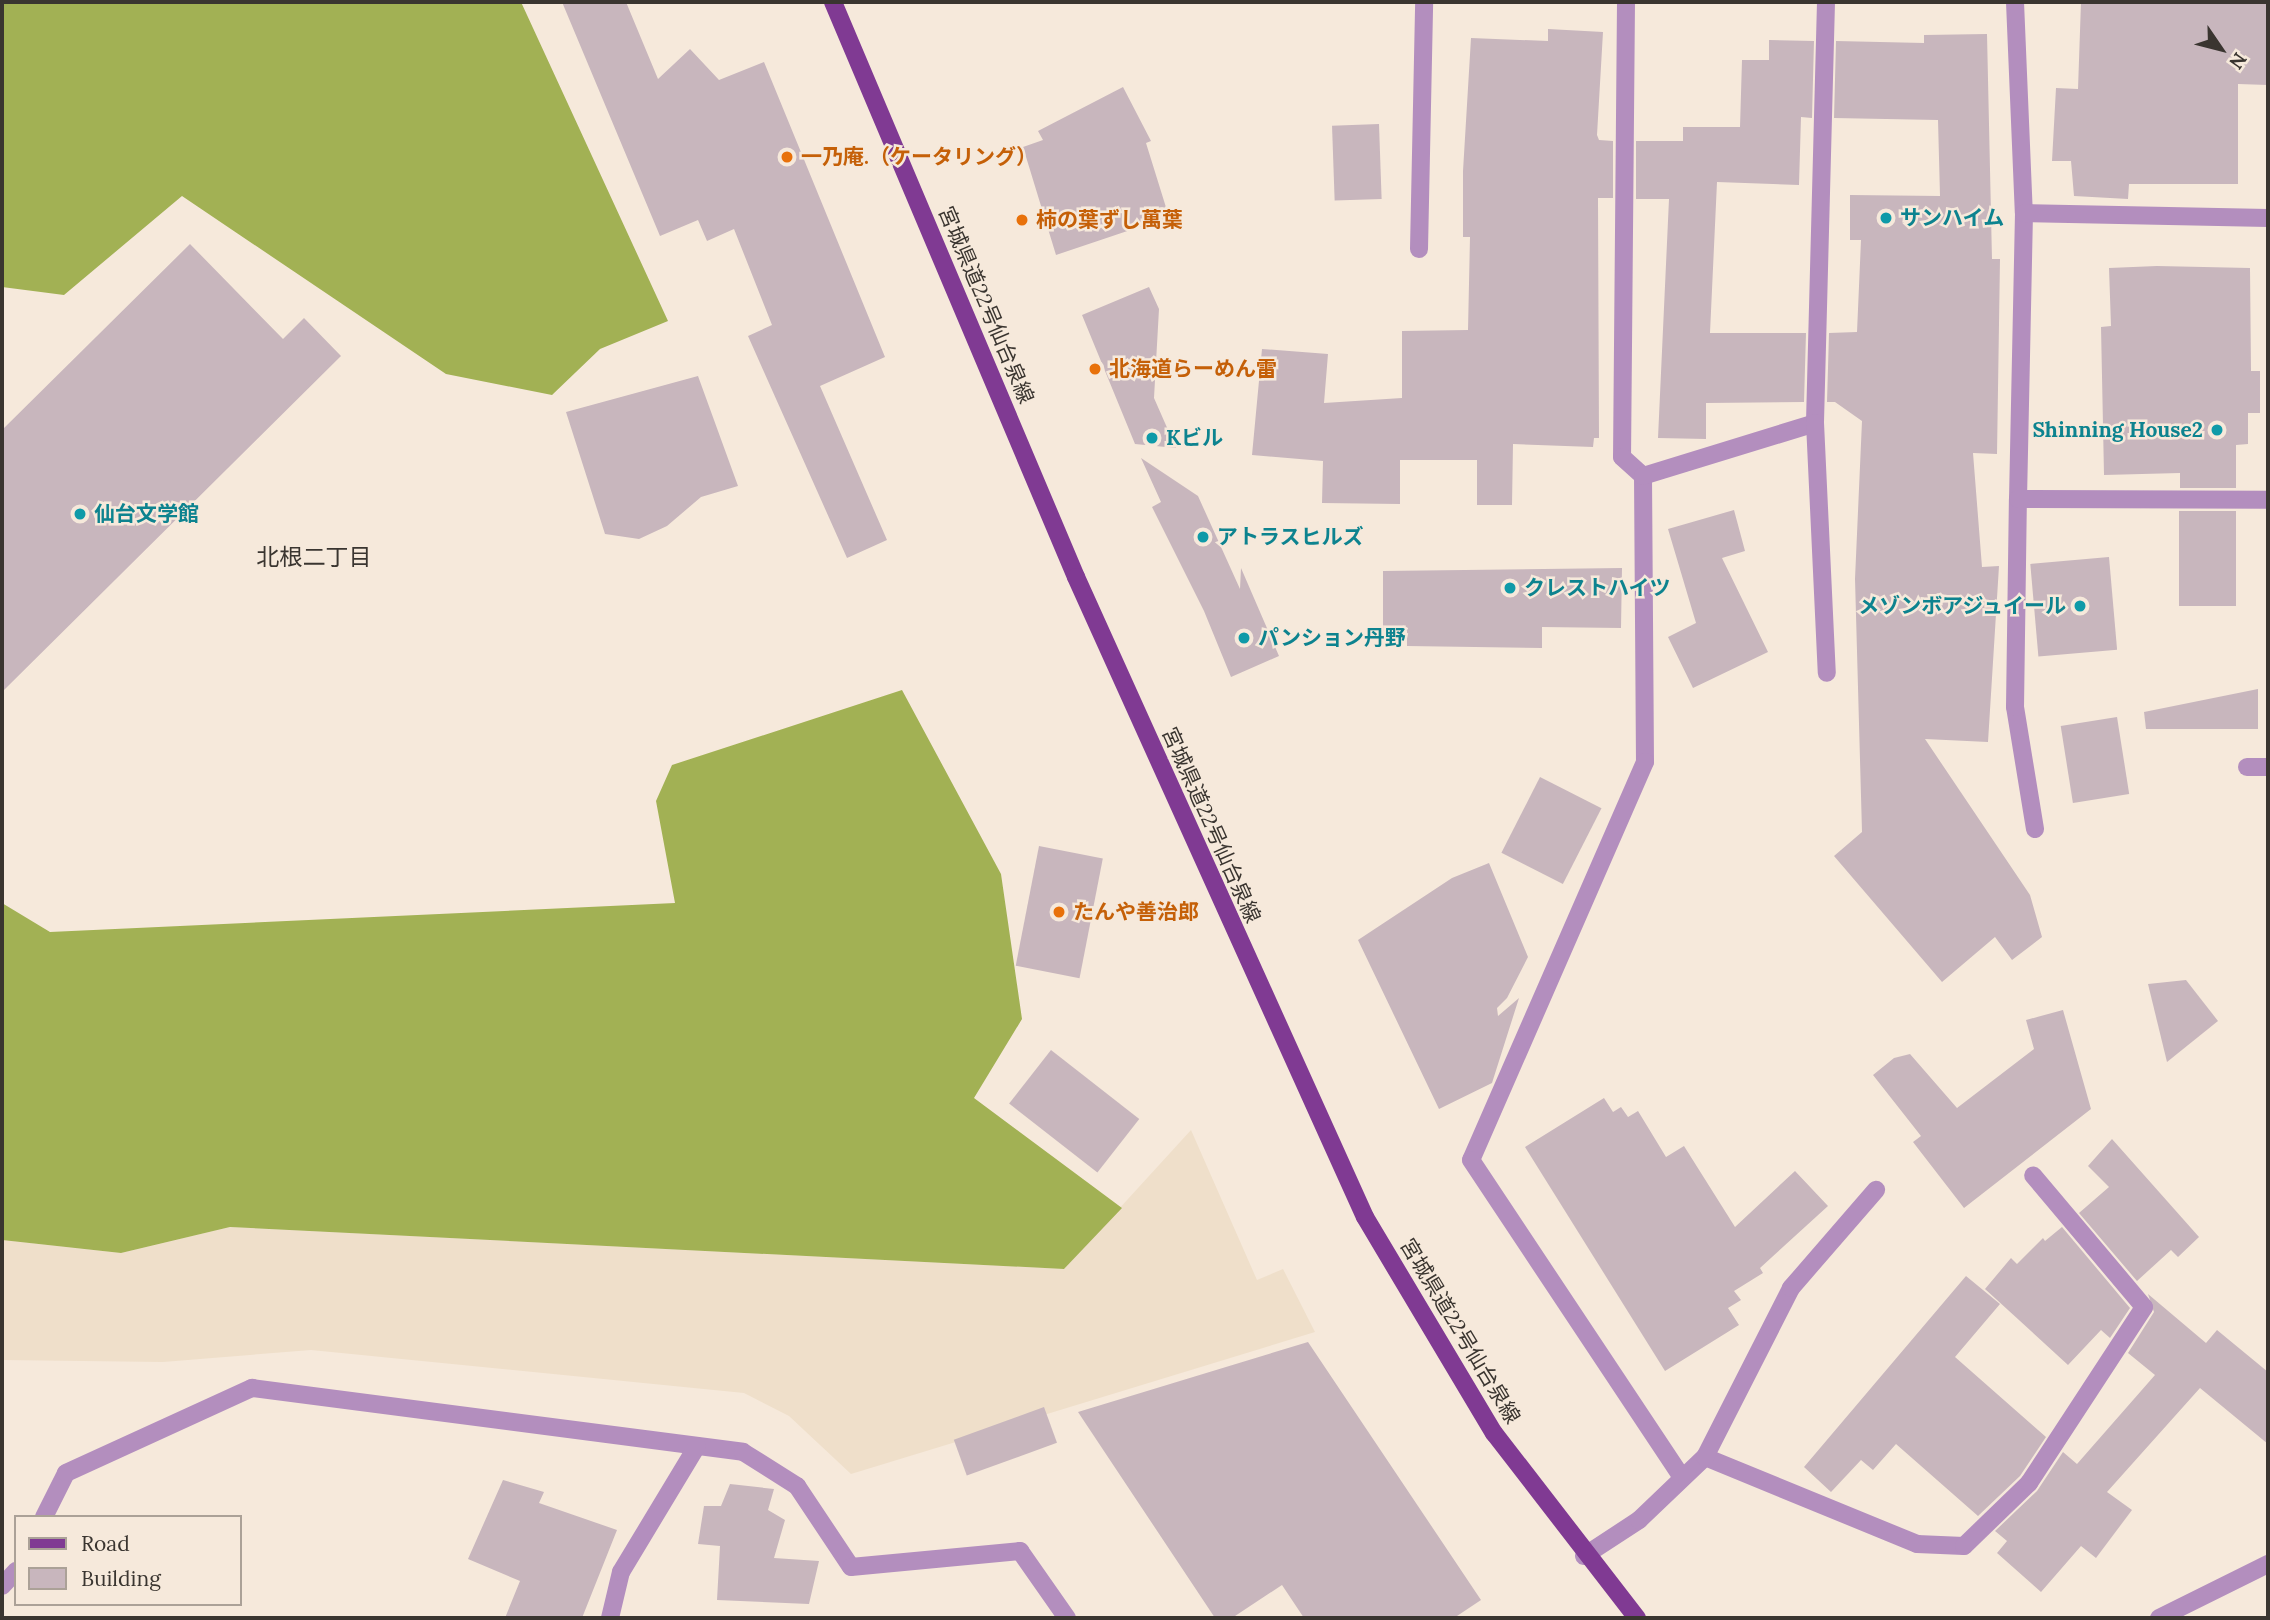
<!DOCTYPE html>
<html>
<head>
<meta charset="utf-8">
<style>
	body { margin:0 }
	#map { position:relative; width:2270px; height:1620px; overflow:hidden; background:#f6e9db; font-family:Lora,"Noto Sans JP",serif }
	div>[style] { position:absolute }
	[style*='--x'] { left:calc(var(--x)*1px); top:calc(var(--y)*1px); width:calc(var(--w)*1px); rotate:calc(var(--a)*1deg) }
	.built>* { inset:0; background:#efdfca }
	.forest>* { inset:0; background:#a2b154 }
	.building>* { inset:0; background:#c8b6bd; transform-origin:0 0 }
	.service>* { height:18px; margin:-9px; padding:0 9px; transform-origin:9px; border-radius:9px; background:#b38ebe }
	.minor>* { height:18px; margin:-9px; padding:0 9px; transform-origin:9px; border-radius:9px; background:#b38ebe }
	.tertiary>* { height:18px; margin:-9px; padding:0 9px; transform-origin:9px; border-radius:9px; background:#b38ebe }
	.primary>* { height:18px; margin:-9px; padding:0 9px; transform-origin:9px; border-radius:9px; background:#803a93 }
	.dots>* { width:19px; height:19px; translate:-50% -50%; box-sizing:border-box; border:4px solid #f6e9db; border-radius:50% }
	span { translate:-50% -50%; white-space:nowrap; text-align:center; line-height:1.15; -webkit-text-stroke:5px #f6e9db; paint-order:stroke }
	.food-label { font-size:21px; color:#c56008; font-weight:700 }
	.left { translate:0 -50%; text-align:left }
	.culture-label { font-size:21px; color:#0d838f; font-weight:700 }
	.right { translate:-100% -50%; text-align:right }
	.street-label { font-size:21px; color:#3a3530 }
	.neighbourhood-label { font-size:23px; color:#3a3530 }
	.frame { position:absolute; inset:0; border:4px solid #3a3530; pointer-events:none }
	.legend { position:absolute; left:14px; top:1515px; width:228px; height:91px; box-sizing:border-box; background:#f6e9db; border:2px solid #aba197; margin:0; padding:9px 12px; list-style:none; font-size:21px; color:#3a3530 }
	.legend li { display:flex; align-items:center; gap:14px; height:35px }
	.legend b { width:35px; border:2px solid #aba197 }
	.north { position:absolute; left:2186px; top:14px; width:70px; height:70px; -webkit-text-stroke:5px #f6e9db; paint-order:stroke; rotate:125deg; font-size:19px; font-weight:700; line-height:28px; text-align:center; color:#3a3530 }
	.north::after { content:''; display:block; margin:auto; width:24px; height:32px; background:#3a3530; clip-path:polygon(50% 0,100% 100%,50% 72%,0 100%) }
</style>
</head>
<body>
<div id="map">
	<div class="built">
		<i style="clip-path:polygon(1191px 1130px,1257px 1280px,1283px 1269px,1315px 1332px,851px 1474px,789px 1416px,744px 1393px,311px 1350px,163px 1362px,2px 1360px,2px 1240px,121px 1253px,230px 1227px,1064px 1269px)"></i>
	</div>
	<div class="forest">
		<i style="clip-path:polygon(2px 2px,521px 2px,668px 321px,600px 349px,552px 395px,446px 374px,182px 196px,64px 295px,2px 287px)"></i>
		<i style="clip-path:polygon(902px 690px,1001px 874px,1022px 1019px,974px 1098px,1122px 1208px,1064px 1269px,230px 1227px,121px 1253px,2px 1240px,2px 903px,50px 932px,675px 903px,656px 801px,672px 765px)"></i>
	</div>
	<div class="building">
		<i style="clip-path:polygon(562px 2px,626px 2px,658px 79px,690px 49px,719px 80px,764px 62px,885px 357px,820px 386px,887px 540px,847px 558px,748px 336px,772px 325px,734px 229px,707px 241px,698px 220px,660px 236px)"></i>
		<i style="clip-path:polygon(2081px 2px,2268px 2px,2268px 85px,2238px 84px,2238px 184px,2129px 184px,2128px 199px,2074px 196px,2071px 161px,2052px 161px,2056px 88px,2078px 89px)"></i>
		<i style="clip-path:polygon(1548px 29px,1603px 32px,1597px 135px,1599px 140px,1613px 141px,1613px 198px,1598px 198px,1599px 438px,1594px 438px,1593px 447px,1513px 444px,1512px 505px,1477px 505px,1477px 460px,1400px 460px,1400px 504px,1322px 503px,1323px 461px,1252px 455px,1262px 349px,1328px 354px,1324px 403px,1402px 398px,1402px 331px,1468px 330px,1470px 237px,1463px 237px,1463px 171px,1471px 38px,1548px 41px)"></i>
		<i style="clip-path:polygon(1987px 34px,1992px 259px,2000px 259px,1997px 454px,1973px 453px,1982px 567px,1999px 566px,1988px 742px,1925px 739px,2030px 895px,2042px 937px,2012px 960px,1995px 937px,1942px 982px,1834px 856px,1862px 832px,1855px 579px,1862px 421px,1835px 402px,1827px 402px,1829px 333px,1857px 332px,1861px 240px,1850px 240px,1850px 195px,1940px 196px,1938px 120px,1834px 118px,1836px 41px,1924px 43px,1924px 35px)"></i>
		<i style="clip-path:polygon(1769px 40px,1814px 41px,1812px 118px,1801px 117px,1799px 185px,1717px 182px,1710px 333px,1806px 333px,1804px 402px,1706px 403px,1706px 439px,1658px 438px,1669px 199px,1636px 199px,1636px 141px,1683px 141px,1683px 127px,1740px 127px,1742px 60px,1769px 60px)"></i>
		<i style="clip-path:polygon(1123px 87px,1151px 141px,1146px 143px,1169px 217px,1056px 255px,1023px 147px,1043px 140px,1038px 131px)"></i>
		<i style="left:1379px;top:124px;width:75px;height:47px;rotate:88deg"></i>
		<i style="clip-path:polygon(190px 244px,283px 339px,304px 318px,341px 356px,2px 692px,2px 430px)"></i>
		<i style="clip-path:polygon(2157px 266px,2250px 268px,2251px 371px,2260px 371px,2260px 413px,2248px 413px,2248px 444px,2236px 445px,2236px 488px,2180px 488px,2180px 473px,2104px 475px,2101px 327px,2111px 326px,2109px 268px)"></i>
		<i style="clip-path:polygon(1149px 287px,1159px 309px,1154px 398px,1176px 448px,1135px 444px,1082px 315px)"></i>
		<i style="clip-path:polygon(698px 376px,738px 486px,701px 497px,667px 526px,639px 539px,605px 534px,566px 412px)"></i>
		<i style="clip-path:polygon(1141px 458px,1198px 496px,1240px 589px,1241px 568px,1279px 656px,1231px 677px,1204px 611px,1152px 507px,1161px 502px)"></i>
		<i style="clip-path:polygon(1734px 510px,1745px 551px,1722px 558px,1768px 652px,1693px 688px,1668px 637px,1696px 623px,1668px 529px)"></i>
		<i style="left:2179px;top:511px;width:57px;height:95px"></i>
		<i style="left:2109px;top:557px;width:93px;height:79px;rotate:85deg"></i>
		<i style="clip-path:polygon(1622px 568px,1621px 628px,1542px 627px,1542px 648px,1407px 646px,1407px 631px,1383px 631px,1383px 571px)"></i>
		<i style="clip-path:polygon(2258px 689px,2258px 729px,2146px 729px,2144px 712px)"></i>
		<i style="left:2117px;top:717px;width:78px;height:57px;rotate:81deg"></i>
		<i style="left:1540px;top:777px;width:69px;height:85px;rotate:27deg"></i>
		<i style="left:1039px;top:846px;width:65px;height:122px;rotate:11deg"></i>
		<i style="clip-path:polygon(1489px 863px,1528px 957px,1507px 998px,1497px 1008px,1498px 1016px,1519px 998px,1492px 1083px,1439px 1109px,1358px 940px,1452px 878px)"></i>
		<i style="clip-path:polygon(2186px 980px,2218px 1021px,2167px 1062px,2148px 984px)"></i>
		<i style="clip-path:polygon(2063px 1010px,2091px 1109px,1964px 1208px,1913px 1142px,1921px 1136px,1873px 1075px,1894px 1058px,1910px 1054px,1957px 1108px,2034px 1049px,2026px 1020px)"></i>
		<i style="left:1051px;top:1050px;width:112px;height:68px;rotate:38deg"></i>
		<i style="clip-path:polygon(1604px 1098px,1613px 1112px,1621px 1107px,1628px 1117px,1638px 1111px,1666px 1157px,1684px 1146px,1735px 1227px,1795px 1171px,1828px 1206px,1760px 1268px,1763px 1273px,1734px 1291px,1741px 1300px,1728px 1308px,1739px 1325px,1665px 1371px,1525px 1147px)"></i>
		<i style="clip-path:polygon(2112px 1139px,2199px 1237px,2178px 1257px,2171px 1250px,2137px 1281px,2079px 1213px,2109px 1187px,2088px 1166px)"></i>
		<i style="clip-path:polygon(2062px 1227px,2130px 1308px,2110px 1338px,2101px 1330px,2068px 1365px,1985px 1289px,2011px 1258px,2017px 1264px,2043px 1238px,2045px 1241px)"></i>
		<i style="clip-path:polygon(1966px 1276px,2000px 1304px,1955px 1357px,2046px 1437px,2020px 1476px,1978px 1516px,1896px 1444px,1873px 1470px,1861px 1460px,1831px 1492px,1804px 1467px)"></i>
		<i style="clip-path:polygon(2148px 1294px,2206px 1343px,2217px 1330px,2268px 1372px,2268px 1444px,2200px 1388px,2107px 1492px,2132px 1510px,2096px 1558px,2081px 1546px,2041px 1592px,1997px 1553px,2007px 1541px,1995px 1531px,2037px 1491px,2063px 1452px,2077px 1464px,2155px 1375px,2128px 1353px,2154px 1312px)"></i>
		<i style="clip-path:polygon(1308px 1342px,1481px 1600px,1454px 1618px,1304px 1618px,1282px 1585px,1232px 1618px,1215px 1618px,1078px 1412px)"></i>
		<i style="left:1044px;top:1407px;width:38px;height:96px;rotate:70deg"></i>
		<i style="clip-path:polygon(503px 1480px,544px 1492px,539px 1503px,617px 1530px,582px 1618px,505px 1618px,520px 1581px,468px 1559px)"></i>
		<i style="clip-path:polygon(730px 1484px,774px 1489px,768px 1510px,785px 1520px,774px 1558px,819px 1561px,809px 1604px,717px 1600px,720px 1546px,698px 1544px,704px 1506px,721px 1506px)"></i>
	</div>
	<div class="service">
		<i style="--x:1419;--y:249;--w:247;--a:-88.8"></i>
		<i style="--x:1643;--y:476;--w:286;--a:89.6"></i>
		<i style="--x:1645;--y:762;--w:434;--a:113.6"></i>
		<i style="--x:1471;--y:1160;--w:381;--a:56.4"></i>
		<i style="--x:2247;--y:767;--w:21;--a:0"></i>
		<i style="--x:1705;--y:1457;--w:229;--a:22.3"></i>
		<i style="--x:1917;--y:1544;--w:47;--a:2.4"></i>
		<i style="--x:1964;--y:1546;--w:91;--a:-44.1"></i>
		<i style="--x:2029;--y:1483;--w:210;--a:-56.8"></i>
		<i style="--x:2144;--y:1307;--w:172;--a:-130.1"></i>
		<i style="--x:44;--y:1517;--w:49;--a:-63.4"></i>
		<i style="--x:66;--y:1473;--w:205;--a:-24.6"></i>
		<i style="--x:252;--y:1388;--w:495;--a:7.4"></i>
		<i style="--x:743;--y:1452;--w:64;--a:32.2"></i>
		<i style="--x:797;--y:1486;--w:97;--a:56.3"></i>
		<i style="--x:851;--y:1567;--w:170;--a:-5.4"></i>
		<i style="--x:1020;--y:1551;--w:82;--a:55"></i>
		<i style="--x:1584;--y:1556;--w:66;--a:-33.2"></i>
		<i style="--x:1639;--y:1520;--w:91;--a:-43.7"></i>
		<i style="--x:1705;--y:1457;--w:190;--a:-63"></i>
		<i style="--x:1791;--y:1288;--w:130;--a:-49.1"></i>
		<i style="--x:2;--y:1586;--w:21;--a:-47"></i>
		<i style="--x:610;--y:1618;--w:47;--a:-76.6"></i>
		<i style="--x:621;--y:1572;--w:147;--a:-58.9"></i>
	</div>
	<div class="minor">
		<i style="--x:1626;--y:2;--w:455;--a:90.5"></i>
		<i style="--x:1622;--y:457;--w:28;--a:42"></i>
		<i style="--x:1643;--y:476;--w:180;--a:-17.1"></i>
		<i style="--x:1826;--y:2;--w:421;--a:91.5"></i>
		<i style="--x:1815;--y:423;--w:250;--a:87.3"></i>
		<i style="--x:2015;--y:2;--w:211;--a:87.6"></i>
		<i style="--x:2024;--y:213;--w:286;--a:91.2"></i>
		<i style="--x:2024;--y:213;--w:244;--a:1.2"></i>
		<i style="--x:2035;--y:829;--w:124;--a:-99.3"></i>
		<i style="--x:2015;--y:707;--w:208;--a:-89.2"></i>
		<i style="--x:2018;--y:499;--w:250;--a:0.2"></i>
	</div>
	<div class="tertiary">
		<i style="--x:2159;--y:1618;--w:122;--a:-26.4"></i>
	</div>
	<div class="primary">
		<i style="--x:833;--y:2;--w:624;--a:67.09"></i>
		<i style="--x:1076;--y:577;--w:702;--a:65.7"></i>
		<i style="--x:1365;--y:1217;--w:252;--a:59.2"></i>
		<i style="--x:1494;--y:1433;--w:234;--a:52.3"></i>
	</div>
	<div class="dots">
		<i style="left:787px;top:157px;background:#e8710a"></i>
		<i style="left:1886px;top:218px;background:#0f9aa8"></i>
		<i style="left:1022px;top:220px;background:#e8710a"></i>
		<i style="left:1095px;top:369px;background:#e8710a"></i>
		<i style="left:2217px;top:430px;background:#0f9aa8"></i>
		<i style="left:1152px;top:438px;background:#0f9aa8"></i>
		<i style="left:80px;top:514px;background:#0f9aa8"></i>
		<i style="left:1203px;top:537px;background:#0f9aa8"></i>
		<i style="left:1510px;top:588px;background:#0f9aa8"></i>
		<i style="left:2080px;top:606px;background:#0f9aa8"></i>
		<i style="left:1244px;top:638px;background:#0f9aa8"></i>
		<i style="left:1059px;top:912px;background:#e8710a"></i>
	</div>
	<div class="food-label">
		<span class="left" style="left:801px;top:157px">一乃庵.（ケータリング）</span>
		<span class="left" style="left:1036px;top:220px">柿の葉ずし萬葉</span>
		<span class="left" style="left:1109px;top:369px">北海道らーめん雷</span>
		<span class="left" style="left:1073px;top:912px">たんや善治郎</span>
	</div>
	<div class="culture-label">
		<span class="left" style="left:1900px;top:218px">サンハイム</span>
		<span class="right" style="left:2203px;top:430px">Shinning House2</span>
		<span class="left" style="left:1166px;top:438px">Kビル</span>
		<span class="left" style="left:94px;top:514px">仙台文学館</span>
		<span class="left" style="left:1217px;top:537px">アトラスヒルズ</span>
		<span class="left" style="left:1524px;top:588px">クレストハイツ</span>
		<span class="right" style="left:2066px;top:606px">メゾンボアジュイール</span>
		<span class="left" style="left:1258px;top:638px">パンション丹野</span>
	</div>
	<div class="street-label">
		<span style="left:986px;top:305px;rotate:67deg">宮城県道22号仙台泉線</span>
		<span style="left:1211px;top:825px;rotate:66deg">宮城県道22号仙台泉線</span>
		<span style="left:1460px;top:1331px;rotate:59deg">宮城県道22号仙台泉線</span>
	</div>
	<div class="neighbourhood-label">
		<span style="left:314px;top:557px">北根二丁目</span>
	</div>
	<div class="frame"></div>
	<ul class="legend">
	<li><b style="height:9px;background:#803a93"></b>Road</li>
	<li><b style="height:19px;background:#c8b6bd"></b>Building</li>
	</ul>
	<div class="north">N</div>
</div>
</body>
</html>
